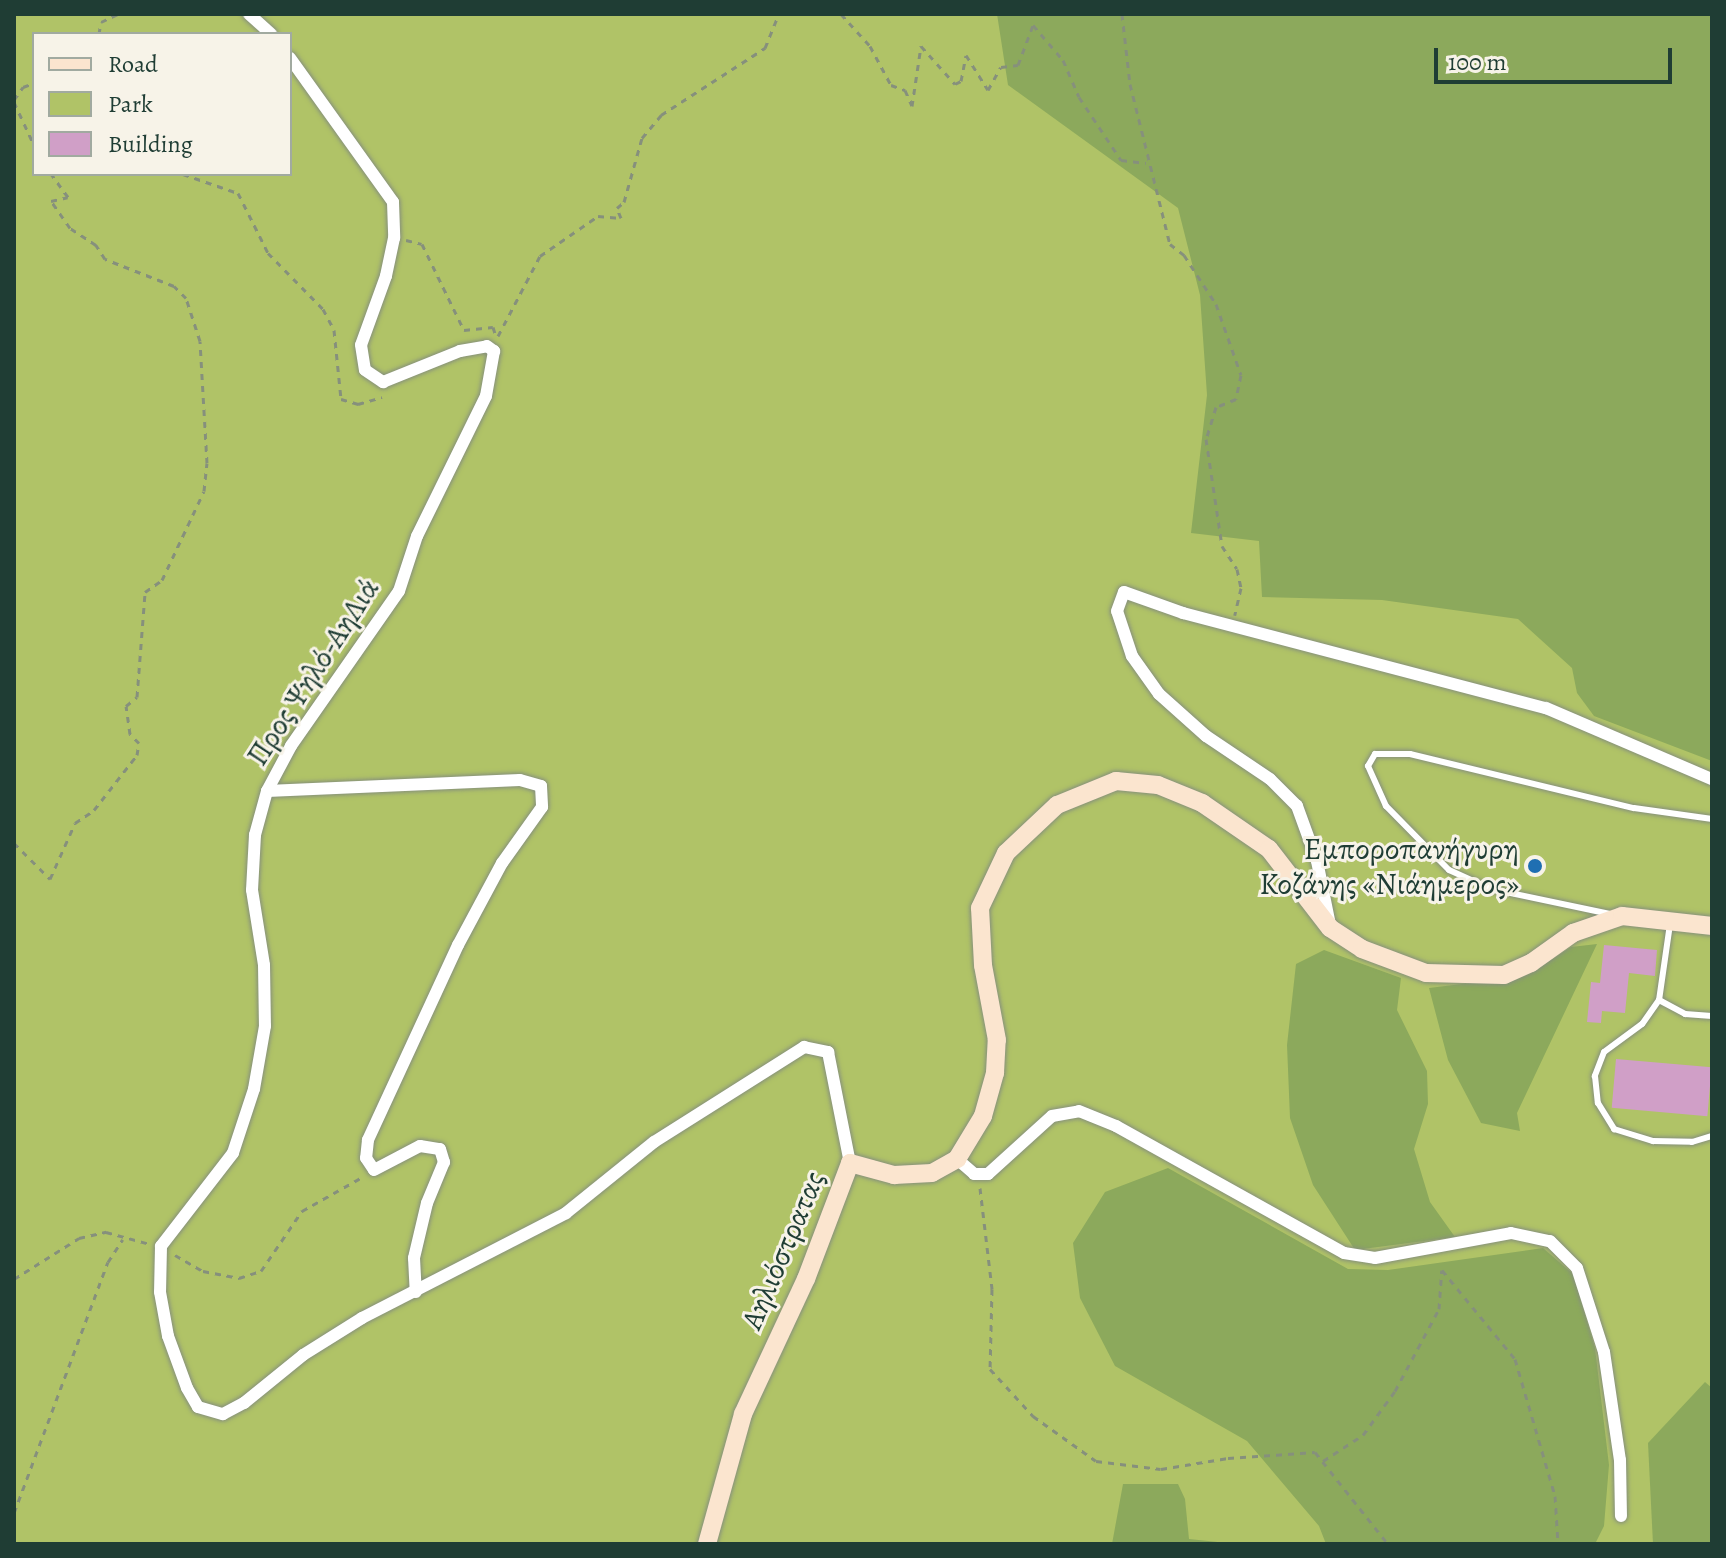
<!DOCTYPE html>
<html>
<head>
<meta charset="utf-8">
<style>
	body { margin:0 }
	#map { position:relative; width:1726px; height:1558px; overflow:hidden; background:#eee2c4; font-family:Alegreya,serif }
	div>[style] { position:absolute }
	[style*='--x'] { left:calc(var(--x)*1px); top:calc(var(--y)*1px); width:calc(var(--w)*1px); rotate:calc(var(--a)*1deg) }
	.green>* { inset:0; background:#b0c367 }
	.forest>* { inset:0; background:#8ca95c }
	.building>* { inset:0; background:#d09fc7; transform-origin:0 0 }
	.path>* { height:3px; margin-top:-1.5px; transform-origin:0; background:repeating-linear-gradient(90deg,#86907c 0 6px,transparent 0 12px) }
	.roads { filter:drop-shadow(0 0 2px #86907c) drop-shadow(0 0 2px #86907c) }
	.lane>* { height:6px; margin:-3px; padding:0 3px; transform-origin:3px; border-radius:3px; background:#fff }
	.street>* { height:12px; margin:-6px; padding:0 6px; transform-origin:6px; border-radius:6px; background:#fff }
	.secondary>* { height:18px; margin:-9px; padding:0 9px; transform-origin:9px; border-radius:9px; background:#fbe5cf }
	.dots>* { width:22px; height:22px; translate:-50% -50%; box-sizing:border-box; border:4px solid #f7f3e8; border-radius:50% }
	span { translate:-50% -50%; white-space:nowrap; text-align:center; line-height:1.15; -webkit-text-stroke:6px #f7f3e8; paint-order:stroke }
	.street-label { font-size:30px; color:#1f3d34 }
	.poi-label { font-size:30px; color:#1f3d34 }
	.right { translate:-100% -50%; text-align:right }
	.frame { position:absolute; inset:0; border:16px solid #1f3d34; pointer-events:none }
	.legend { position:absolute; left:32px; top:32px; width:260px; height:144px; box-sizing:border-box; background:#f7f3e8; border:2px solid #a1aaa0; margin:0; padding:10px 14px; list-style:none; font-size:24px; color:#1f3d34 }
	.legend li { display:flex; align-items:center; gap:16px; height:40px }
	.legend b { width:40px; border:2px solid #a1aaa0 }
	.scale { position:absolute; left:1434px; top:48px; width:238px; height:36px; box-sizing:border-box; border:4px solid #1f3d34; border-top:0; padding-left:10px; font-size:24px; line-height:28px; white-space:nowrap; color:#1f3d34; -webkit-text-stroke:6px #f7f3e8; paint-order:stroke }
</style>
</head>
<body>
<div id="map">
	<div class="green">
		<i style="clip-path:polygon(evenodd,14px 14px,1712px 14px,1712px 1544px,14px 1544px,14px 14px,34px 34px,290px 34px,290px 174px,34px 174px,34px 34px)"></i>
	</div>
	<div class="forest">
		<i style="clip-path:polygon(997px 14px,1712px 14px,1712px 761px,1594px 716px,1577px 693px,1572px 668px,1518px 619px,1382px 600px,1262px 597px,1259px 541px,1191px 533px,1207px 395px,1200px 295px,1178px 208px,1008px 85px)"></i>
		<i style="clip-path:polygon(1597px 944px,1517px 1113px,1520px 1131px,1481px 1123px,1448px 1060px,1429px 988px,1503px 979px,1537px 969px,1571px 947px)"></i>
		<i style="clip-path:polygon(1324px 950px,1401px 978px,1397px 1010px,1427px 1071px,1428px 1104px,1414px 1149px,1430px 1202px,1455px 1237px,1355px 1250px,1313px 1185px,1290px 1118px,1287px 1045px,1296px 964px)"></i>
		<i style="clip-path:polygon(1168px 1168px,1348px 1269px,1388px 1270px,1543px 1248px,1573px 1274px,1595px 1348px,1609px 1465px,1604px 1526px,1595px 1544px,1326px 1544px,1319px 1526px,1247px 1441px,1115px 1366px,1080px 1298px,1073px 1243px,1105px 1192px)"></i>
		<i style="clip-path:polygon(1705px 1382px,1712px 1388px,1712px 1544px,1653px 1544px,1648px 1443px)"></i>
		<i style="clip-path:polygon(1123px 1484px,1178px 1484px,1185px 1499px,1189px 1539px,1237px 1544px,1112px 1544px)"></i>
	</div>
	<div class="building">
		<i style="clip-path:polygon(1604px 945px,1657px 950px,1655px 976px,1629px 973px,1625px 1013px,1602px 1011px,1601px 1023px,1587px 1022px,1591px 982px,1600px 983px)"></i>
		<i style="left:1616px;top:1059px;width:96px;height:49px;rotate:5deg"></i>
	</div>
	<div class="path">
		<i style="--x:841;--y:14;--w:43;--a:47.8"></i>
		<i style="--x:870;--y:46;--w:44;--a:61.7"></i>
		<i style="--x:891;--y:85;--w:15;--a:20"></i>
		<i style="--x:905;--y:90;--w:17;--a:66"></i>
		<i style="--x:912;--y:106;--w:61;--a:-81.5"></i>
		<i style="--x:921;--y:46;--w:51;--a:48.2"></i>
		<i style="--x:955;--y:84;--w:7;--a:-27"></i>
		<i style="--x:961;--y:81;--w:26;--a:-79"></i>
		<i style="--x:966;--y:55;--w:41;--a:57.8"></i>
		<i style="--x:988;--y:90;--w:26;--a:-61"></i>
		<i style="--x:1001;--y:67;--w:17;--a:-7"></i>
		<i style="--x:1018;--y:65;--w:43;--a:-69.4"></i>
		<i style="--x:1033;--y:25;--w:46;--a:49.4"></i>
		<i style="--x:1063;--y:60;--w:40;--a:66.6"></i>
		<i style="--x:1079;--y:97;--w:76;--a:56.3"></i>
		<i style="--x:1121;--y:160;--w:25;--a:7"></i>
		<i style="--x:1122;--y:14;--w:70;--a:83.5"></i>
		<i style="--x:1130;--y:84;--w:165;--a:76"></i>
		<i style="--x:1170;--y:244;--w:18;--a:38"></i>
		<i style="--x:1184;--y:255;--w:59;--a:56.9"></i>
		<i style="--x:1216;--y:304;--w:75;--a:70.6"></i>
		<i style="--x:1241;--y:375;--w:25;--a:102"></i>
		<i style="--x:1236;--y:399;--w:22;--a:158"></i>
		<i style="--x:1216;--y:407;--w:34;--a:107"></i>
		<i style="--x:1206;--y:439;--w:108;--a:81.5"></i>
		<i style="--x:1222;--y:546;--w:27;--a:57"></i>
		<i style="--x:1237;--y:569;--w:19;--a:78"></i>
		<i style="--x:1241;--y:588;--w:28;--a:103"></i>
		<i style="--x:99;--y:34;--w:12;--a:-81"></i>
		<i style="--x:101;--y:22;--w:19;--a:-25"></i>
		<i style="--x:14;--y:100;--w:16;--a:-55"></i>
		<i style="--x:23;--y:87;--w:12;--a:-20"></i>
		<i style="--x:14;--y:102;--w:47;--a:65.1"></i>
		<i style="--x:183;--y:174;--w:58;--a:19.1"></i>
		<i style="--x:238;--y:193;--w:67;--a:63.4"></i>
		<i style="--x:268;--y:253;--w:78;--a:45.5"></i>
		<i style="--x:323;--y:309;--w:24;--a:62"></i>
		<i style="--x:334;--y:330;--w:69;--a:84.2"></i>
		<i style="--x:341;--y:399;--w:18;--a:16"></i>
		<i style="--x:358;--y:404;--w:25;--a:-16"></i>
		<i style="--x:406;--y:240;--w:16;--a:14"></i>
		<i style="--x:422;--y:244;--w:96;--a:64"></i>
		<i style="--x:464;--y:330;--w:29;--a:-6"></i>
		<i style="--x:493;--y:327;--w:6;--a:72"></i>
		<i style="--x:498;--y:336;--w:90;--a:-62.3"></i>
		<i style="--x:540;--y:256;--w:70;--a:-34.6"></i>
		<i style="--x:598;--y:216;--w:23;--a:5"></i>
		<i style="--x:621;--y:218;--w:11;--a:-112"></i>
		<i style="--x:617;--y:208;--w:9;--a:-41"></i>
		<i style="--x:624;--y:202;--w:66;--a:-74.3"></i>
		<i style="--x:642;--y:138;--w:30;--a:-50"></i>
		<i style="--x:661;--y:115;--w:124;--a:-32.8"></i>
		<i style="--x:765;--y:48;--w:37;--a:-68"></i>
		<i style="--x:14;--y:843;--w:51;--a:45"></i>
		<i style="--x:50;--y:879;--w:61;--a:-65.9"></i>
		<i style="--x:75;--y:823;--w:23;--a:-34"></i>
		<i style="--x:94;--y:810;--w:70;--a:-52"></i>
		<i style="--x:137;--y:755;--w:12;--a:-81"></i>
		<i style="--x:139;--y:743;--w:13;--a:-135"></i>
		<i style="--x:130;--y:734;--w:28;--a:-98"></i>
		<i style="--x:126;--y:706;--w:14;--a:-39"></i>
		<i style="--x:137;--y:697;--w:105;--a:-85.6"></i>
		<i style="--x:145;--y:592;--w:21;--a:-35"></i>
		<i style="--x:162;--y:580;--w:98;--a:-64.7"></i>
		<i style="--x:204;--y:491;--w:28;--a:-84"></i>
		<i style="--x:207;--y:463;--w:122;--a:-93.3"></i>
		<i style="--x:200;--y:341;--w:45;--a:-108"></i>
		<i style="--x:186;--y:298;--w:17;--a:-135"></i>
		<i style="--x:174;--y:286;--w:74;--a:-158.6"></i>
		<i style="--x:105;--y:259;--w:17;--a:-123"></i>
		<i style="--x:96;--y:245;--w:31;--a:-147"></i>
		<i style="--x:70;--y:228;--w:33;--a:-125"></i>
		<i style="--x:51;--y:201;--w:17;--a:-13"></i>
		<i style="--x:68;--y:197;--w:29;--a:-126"></i>
		<i style="--x:980;--y:1188;--w:102;--a:83.2"></i>
		<i style="--x:992;--y:1289;--w:80;--a:91.4"></i>
		<i style="--x:990;--y:1369;--w:64;--a:47.5"></i>
		<i style="--x:1033;--y:1416;--w:77;--a:35.5"></i>
		<i style="--x:1096;--y:1461;--w:65;--a:7"></i>
		<i style="--x:1161;--y:1469;--w:68;--a:-9.3"></i>
		<i style="--x:1228;--y:1458;--w:87;--a:-3.9"></i>
		<i style="--x:1315;--y:1452;--w:117;--a:51.6"></i>
		<i style="--x:175;--y:1255;--w:32;--a:30"></i>
		<i style="--x:203;--y:1271;--w:37;--a:11"></i>
		<i style="--x:239;--y:1278;--w:23;--a:-18"></i>
		<i style="--x:261;--y:1271;--w:73;--a:-55.7"></i>
		<i style="--x:302;--y:1211;--w:71;--a:-29.4"></i>
		<i style="--x:14;--y:1279;--w:77;--a:-32.2"></i>
		<i style="--x:79;--y:1238;--w:28;--a:-13"></i>
		<i style="--x:106;--y:1232;--w:46;--a:15.3"></i>
		<i style="--x:1323;--y:1461;--w:48;--a:-33"></i>
		<i style="--x:1363;--y:1435;--w:54;--a:-54"></i>
		<i style="--x:1395;--y:1391;--w:93;--a:-61.8"></i>
		<i style="--x:1439;--y:1309;--w:39;--a:-86"></i>
		<i style="--x:1442;--y:1270;--w:115;--a:50.6"></i>
		<i style="--x:1515;--y:1359;--w:143;--a:73.7"></i>
		<i style="--x:1555;--y:1496;--w:48;--a:86.4"></i>
		<i style="--x:14;--y:1513;--w:268;--a:-69.5"></i>
		<i style="--x:108;--y:1262;--w:27;--a:-57"></i>
	</div>
	<div class="roads">
		<div class="lane">
			<i style="--x:1610;--y:914;--w:122;--a:-168.1"></i>
			<i style="--x:1491;--y:889;--w:46;--a:-155.7"></i>
			<i style="--x:1449;--y:870;--w:90;--a:-134.5"></i>
			<i style="--x:1386;--y:806;--w:44;--a:-114.2"></i>
			<i style="--x:1368;--y:766;--w:14;--a:-60"></i>
			<i style="--x:1375;--y:754;--w:35;--a:0"></i>
			<i style="--x:1410;--y:754;--w:230;--a:13.6"></i>
			<i style="--x:1634;--y:808;--w:79;--a:8"></i>
			<i style="--x:1670;--y:924;--w:77;--a:98.2"></i>
			<i style="--x:1659;--y:1000;--w:29;--a:125"></i>
			<i style="--x:1642;--y:1024;--w:47;--a:143.6"></i>
			<i style="--x:1604;--y:1052;--w:26;--a:111"></i>
			<i style="--x:1595;--y:1076;--w:27;--a:84"></i>
			<i style="--x:1598;--y:1103;--w:31;--a:58"></i>
			<i style="--x:1614;--y:1129;--w:41;--a:17.1"></i>
			<i style="--x:1653;--y:1141;--w:39;--a:1"></i>
			<i style="--x:1692;--y:1142;--w:21;--a:-17"></i>
			<i style="--x:1659;--y:1000;--w:30;--a:28"></i>
			<i style="--x:1685;--y:1014;--w:27;--a:4"></i>
		</div>
		<div class="street">
			<i style="--x:249;--y:14;--w:30;--a:42"></i>
			<i style="--x:290;--y:58;--w:177;--a:54.4"></i>
			<i style="--x:393;--y:202;--w:36;--a:88"></i>
			<i style="--x:394;--y:238;--w:39;--a:102"></i>
			<i style="--x:386;--y:276;--w:73;--a:109.9"></i>
			<i style="--x:361;--y:345;--w:25;--a:81"></i>
			<i style="--x:365;--y:370;--w:22;--a:34"></i>
			<i style="--x:383;--y:382;--w:83;--a:-21.9"></i>
			<i style="--x:460;--y:351;--w:27;--a:-10"></i>
			<i style="--x:487;--y:346;--w:9;--a:36"></i>
			<i style="--x:494;--y:351;--w:46;--a:100.1"></i>
			<i style="--x:486;--y:396;--w:156;--a:116.2"></i>
			<i style="--x:417;--y:536;--w:58;--a:108.1"></i>
			<i style="--x:399;--y:591;--w:189;--a:124.9"></i>
			<i style="--x:291;--y:746;--w:51;--a:118.1"></i>
			<i style="--x:267;--y:791;--w:46;--a:105.3"></i>
			<i style="--x:255;--y:835;--w:55;--a:93.1"></i>
			<i style="--x:252;--y:890;--w:76;--a:80.9"></i>
			<i style="--x:264;--y:965;--w:61;--a:89.1"></i>
			<i style="--x:265;--y:1026;--w:64;--a:99.9"></i>
			<i style="--x:254;--y:1089;--w:67;--a:108.2"></i>
			<i style="--x:233;--y:1153;--w:118;--a:127.7"></i>
			<i style="--x:161;--y:1246;--w:46;--a:91.2"></i>
			<i style="--x:160;--y:1292;--w:45;--a:79.7"></i>
			<i style="--x:168;--y:1336;--w:55;--a:69.9"></i>
			<i style="--x:187;--y:1388;--w:22;--a:60"></i>
			<i style="--x:198;--y:1407;--w:26;--a:16"></i>
			<i style="--x:223;--y:1414;--w:24;--a:-28"></i>
			<i style="--x:244;--y:1403;--w:76;--a:-39.1"></i>
			<i style="--x:303;--y:1355;--w:70;--a:-32.1"></i>
			<i style="--x:362;--y:1318;--w:229;--a:-27.2"></i>
			<i style="--x:566;--y:1213;--w:113;--a:-38.9"></i>
			<i style="--x:654;--y:1142;--w:178;--a:-32.3"></i>
			<i style="--x:804;--y:1047;--w:25;--a:12"></i>
			<i style="--x:828;--y:1052;--w:113;--a:78.8"></i>
			<i style="--x:267;--y:791;--w:253;--a:-2.5"></i>
			<i style="--x:520;--y:780;--w:22;--a:16"></i>
			<i style="--x:541;--y:786;--w:21;--a:87"></i>
			<i style="--x:542;--y:807;--w:69;--a:125.5"></i>
			<i style="--x:502;--y:863;--w:93;--a:118.2"></i>
			<i style="--x:458;--y:945;--w:215;--a:114.8"></i>
			<i style="--x:368;--y:1140;--w:18;--a:96"></i>
			<i style="--x:366;--y:1158;--w:14;--a:56"></i>
			<i style="--x:374;--y:1170;--w:52;--a:-27.6"></i>
			<i style="--x:420;--y:1146;--w:20;--a:9"></i>
			<i style="--x:440;--y:1149;--w:14;--a:73"></i>
			<i style="--x:444;--y:1162;--w:44;--a:112.5"></i>
			<i style="--x:427;--y:1203;--w:57;--a:103.3"></i>
			<i style="--x:414;--y:1258;--w:34;--a:87"></i>
			<i style="--x:1330;--y:925;--w:65;--a:-101.5"></i>
			<i style="--x:1317;--y:861;--w:59;--a:-110"></i>
			<i style="--x:1297;--y:806;--w:38;--a:-135"></i>
			<i style="--x:1270;--y:779;--w:77;--a:-146.1"></i>
			<i style="--x:1206;--y:736;--w:63;--a:-138.2"></i>
			<i style="--x:1159;--y:694;--w:47;--a:-125.4"></i>
			<i style="--x:1132;--y:656;--w:47;--a:-108.4"></i>
			<i style="--x:1117;--y:611;--w:20;--a:-70"></i>
			<i style="--x:1124;--y:592;--w:63;--a:19.6"></i>
			<i style="--x:1183;--y:613;--w:375;--a:14.7"></i>
			<i style="--x:1546;--y:708;--w:181;--a:23.2"></i>
			<i style="--x:957;--y:1159;--w:23;--a:41"></i>
			<i style="--x:974;--y:1174;--w:14;--a:0"></i>
			<i style="--x:988;--y:1174;--w:86;--a:-42.2"></i>
			<i style="--x:1052;--y:1116;--w:27;--a:-10"></i>
			<i style="--x:1079;--y:1111;--w:40;--a:22"></i>
			<i style="--x:1116;--y:1126;--w:261;--a:29.1"></i>
			<i style="--x:1344;--y:1253;--w:31;--a:9"></i>
			<i style="--x:1375;--y:1258;--w:138;--a:-10.4"></i>
			<i style="--x:1511;--y:1233;--w:40;--a:12"></i>
			<i style="--x:1550;--y:1241;--w:38;--a:45"></i>
			<i style="--x:1577;--y:1268;--w:88;--a:72.2"></i>
			<i style="--x:1604;--y:1352;--w:109;--a:81.6"></i>
			<i style="--x:1620;--y:1460;--w:56;--a:89"></i>
		</div>
		<div class="secondary">
			<i style="--x:707;--y:1544;--w:135;--a:-74.5"></i>
			<i style="--x:743;--y:1414;--w:149;--a:-65"></i>
			<i style="--x:806;--y:1279;--w:124;--a:-69.2"></i>
			<i style="--x:850;--y:1163;--w:46;--a:15.3"></i>
			<i style="--x:894;--y:1175;--w:38;--a:-3"></i>
			<i style="--x:932;--y:1173;--w:29;--a:-29"></i>
			<i style="--x:957;--y:1159;--w:50;--a:-58.8"></i>
			<i style="--x:983;--y:1116;--w:45;--a:-74.4"></i>
			<i style="--x:995;--y:1073;--w:33;--a:-87"></i>
			<i style="--x:997;--y:1040;--w:76;--a:-100.6"></i>
			<i style="--x:983;--y:965;--w:57;--a:-93"></i>
			<i style="--x:980;--y:908;--w:61;--a:-64.7"></i>
			<i style="--x:1006;--y:853;--w:70;--a:-43.3"></i>
			<i style="--x:1057;--y:805;--w:64;--a:-22.1"></i>
			<i style="--x:1116;--y:781;--w:42;--a:5.4"></i>
			<i style="--x:1158;--y:785;--w:48;--a:22.2"></i>
			<i style="--x:1202;--y:803;--w:81;--a:34.5"></i>
			<i style="--x:1269;--y:849;--w:100;--a:52.3"></i>
			<i style="--x:1330;--y:928;--w:38;--a:33"></i>
			<i style="--x:1362;--y:949;--w:68;--a:20.6"></i>
			<i style="--x:1426;--y:973;--w:78;--a:1.5"></i>
			<i style="--x:1504;--y:975;--w:30;--a:-24"></i>
			<i style="--x:1531;--y:963;--w:52;--a:-35.5"></i>
			<i style="--x:1573;--y:933;--w:52;--a:-19.1"></i>
			<i style="--x:1622;--y:916;--w:91;--a:6.3"></i>
		</div>
	</div>
	<div class="dots">
		<i style="left:1535px;top:866px;background:#1f6fb2"></i>
	</div>
	<div class="street-label">
		<span style="left:313px;top:672px;rotate:-57deg">Προς Ψηλό-ΑηΛιά</span>
		<span style="left:783px;top:1250px;rotate:-67deg">Αηλιόστρατας</span>
	</div>
	<div class="poi-label">
		<span class="right" style="left:1519px;top:866px">Εμποροπανήγυρη<br>Κοζάνης «Νιάημερος»</span>
	</div>
	<div class="frame"></div>
	<ul class="legend">
	<li><b style="height:10px;background:#fbe5cf"></b>Road</li>
	<li><b style="height:22px;background:#b0c367"></b>Park</li>
	<li><b style="height:22px;background:#d09fc7"></b>Building</li>
	</ul>
	<div class="scale">100 m</div>
</div>
</body>
</html>
